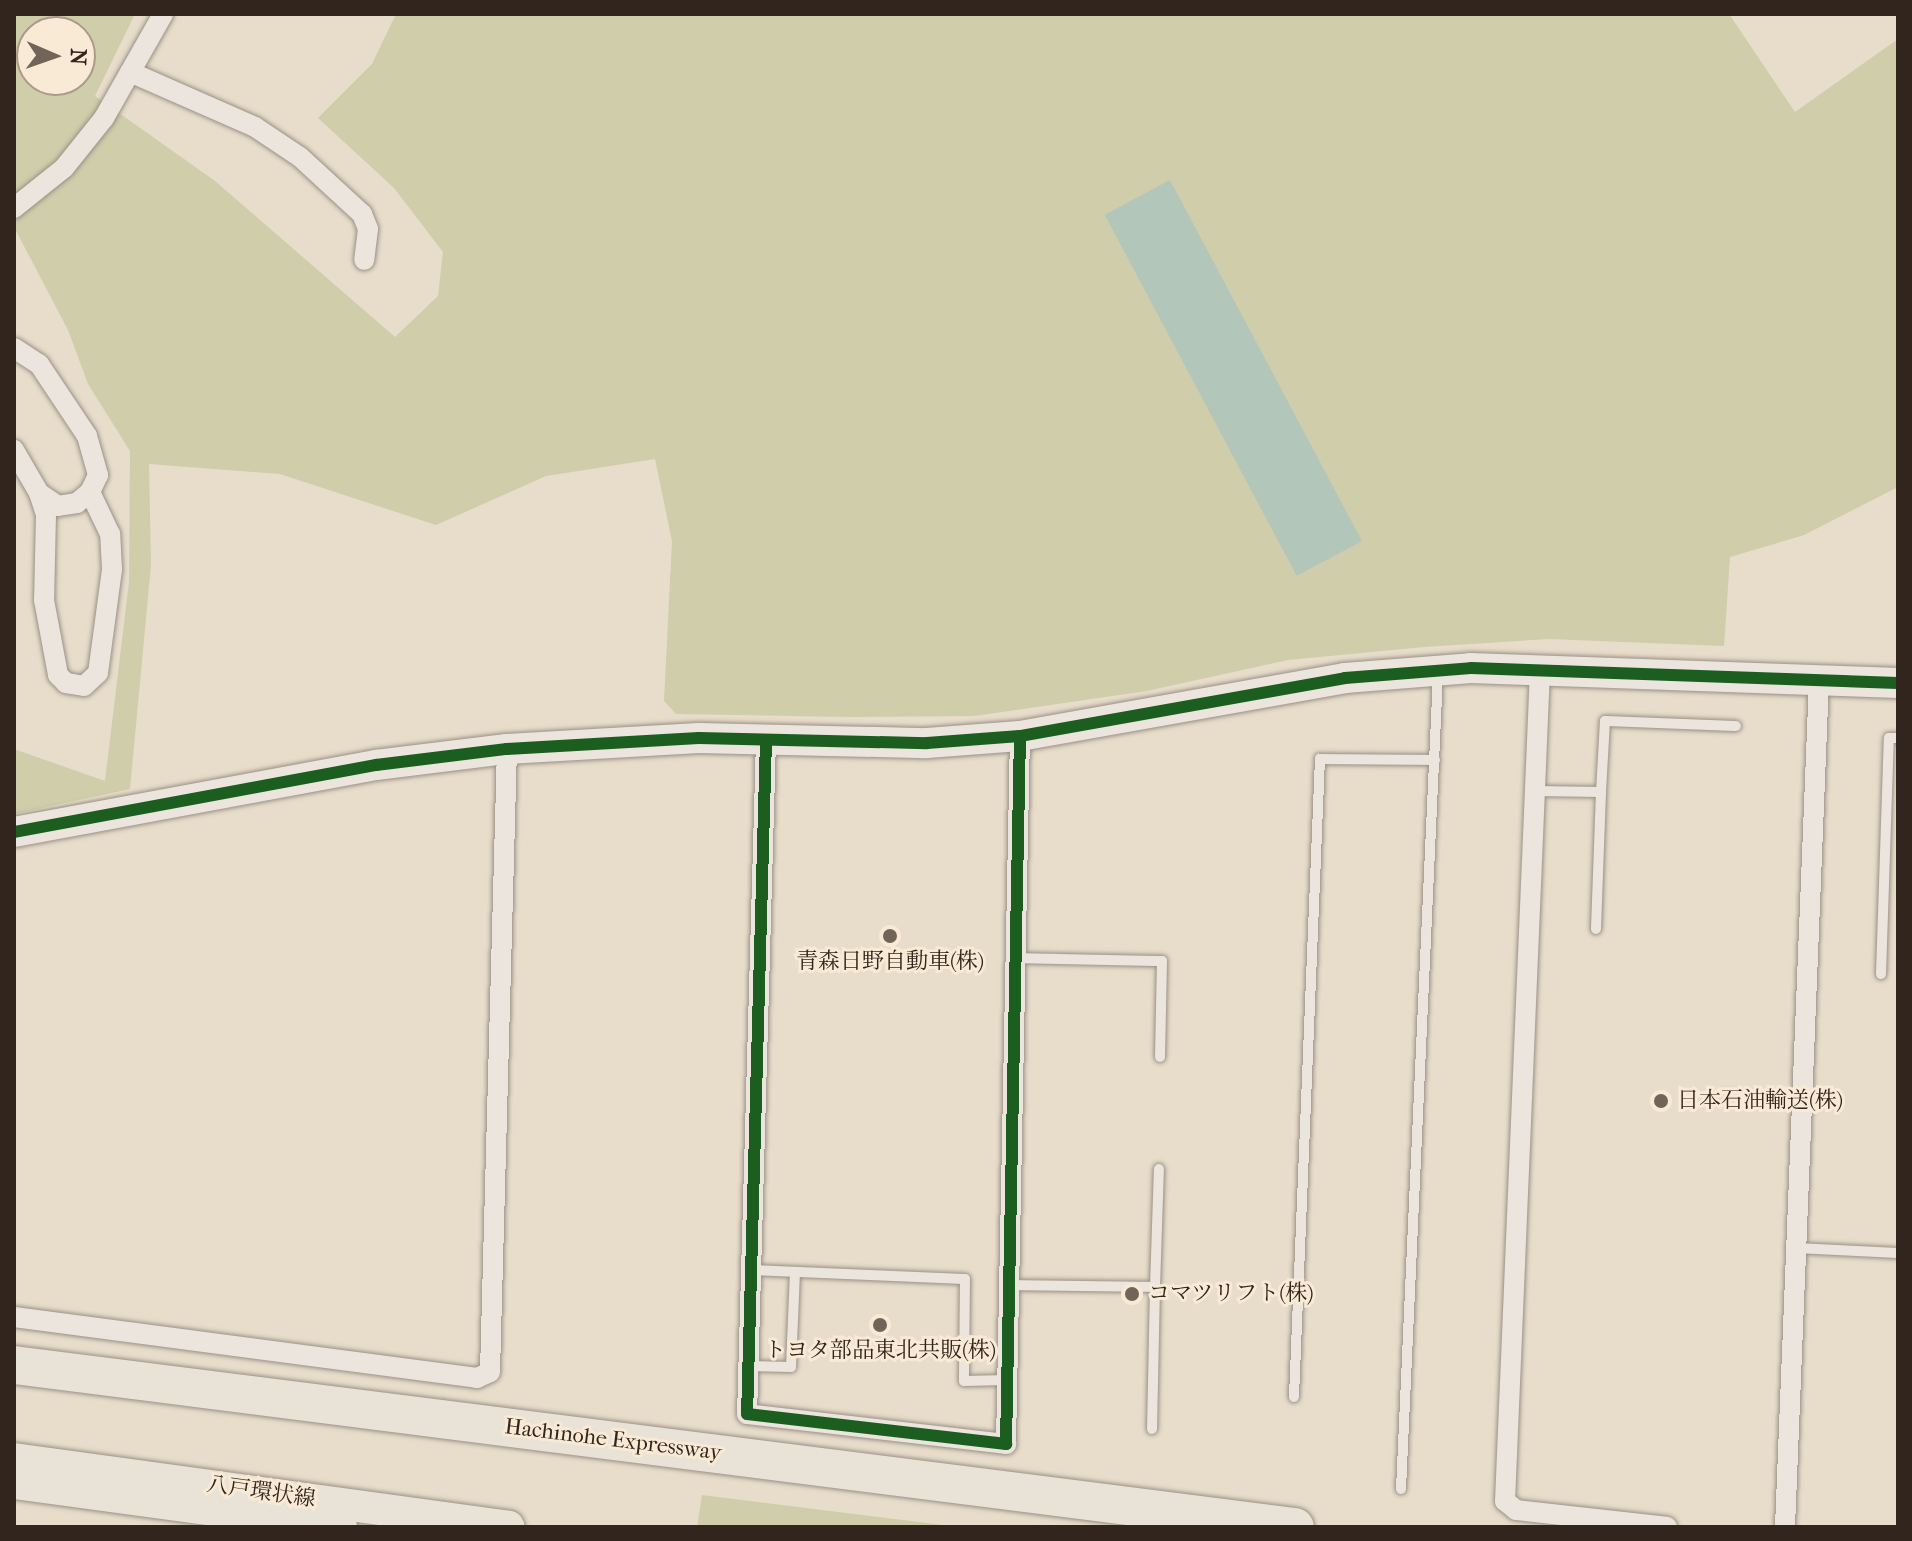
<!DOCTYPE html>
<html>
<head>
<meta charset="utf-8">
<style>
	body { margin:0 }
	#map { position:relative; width:1912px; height:1541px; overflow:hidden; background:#e8dcca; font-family:"IM FELL French Canon","Noto Serif JP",serif }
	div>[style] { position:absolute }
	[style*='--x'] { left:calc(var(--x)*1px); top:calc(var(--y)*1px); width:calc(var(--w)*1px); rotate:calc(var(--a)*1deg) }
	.green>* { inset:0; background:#d0cdaa }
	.water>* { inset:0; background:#b3c6ba; transform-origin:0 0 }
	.roads { filter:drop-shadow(0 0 2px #999186) drop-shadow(0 0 2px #999186) }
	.lane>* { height:10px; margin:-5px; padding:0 5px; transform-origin:5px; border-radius:5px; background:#ebe5dd }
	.street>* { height:20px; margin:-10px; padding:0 10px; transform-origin:10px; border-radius:10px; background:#ebe5dd }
	.secondary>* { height:30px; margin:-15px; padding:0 15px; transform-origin:15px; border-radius:15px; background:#ebe5dd }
	.primary>* { height:32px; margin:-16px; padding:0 16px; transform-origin:16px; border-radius:16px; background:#e9e2d7 }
	.highway>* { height:38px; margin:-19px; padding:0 19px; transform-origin:19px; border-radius:19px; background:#e9e2d7 }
	.cycleway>* { height:12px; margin:-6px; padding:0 6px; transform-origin:6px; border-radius:6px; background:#1b5e20 }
	.dots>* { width:22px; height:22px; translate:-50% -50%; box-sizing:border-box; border:4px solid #f8ead4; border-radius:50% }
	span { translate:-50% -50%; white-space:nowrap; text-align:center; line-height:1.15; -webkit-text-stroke:6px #f8ead4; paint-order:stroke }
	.poi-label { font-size:22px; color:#31251d }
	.left { translate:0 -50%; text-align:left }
	.street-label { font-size:22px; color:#31251d }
	.frame { position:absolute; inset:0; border:16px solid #31251d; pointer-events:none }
	.north { position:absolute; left:16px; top:16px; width:80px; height:80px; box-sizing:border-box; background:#f8ead4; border:2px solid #a89b8b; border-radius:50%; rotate:92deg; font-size:22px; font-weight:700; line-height:32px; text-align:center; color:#31251d }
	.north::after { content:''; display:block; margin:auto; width:28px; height:36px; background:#71655a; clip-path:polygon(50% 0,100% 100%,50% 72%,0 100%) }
</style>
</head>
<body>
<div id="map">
	<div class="green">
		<i style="clip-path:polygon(evenodd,14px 14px,135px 14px,95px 96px,215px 181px,395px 337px,438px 296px,443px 252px,394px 188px,318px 118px,372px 64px,396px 14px,1729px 14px,1795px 112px,1898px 39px,1898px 487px,1804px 535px,1730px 557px,1724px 646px,1549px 639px,1424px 647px,1288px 660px,1147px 691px,974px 716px,851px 717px,676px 714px,664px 701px,672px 541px,655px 459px,546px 476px,436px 525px,280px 474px,149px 464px,151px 565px,130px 789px,14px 814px,14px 749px,105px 781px,129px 582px,130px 451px,88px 384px,68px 330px,14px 227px,14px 14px,32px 32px,80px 32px,80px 80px,32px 80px,32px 32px)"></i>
		<i style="clip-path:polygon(702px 1495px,959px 1527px,697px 1527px)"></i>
	</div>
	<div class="water">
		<i style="left:1170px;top:180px;width:409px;height:74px;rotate:62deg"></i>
	</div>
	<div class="roads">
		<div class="lane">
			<i style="--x:1535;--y:791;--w:66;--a:0.9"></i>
			<i style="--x:1601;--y:792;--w:137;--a:92.1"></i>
			<i style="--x:1601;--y:792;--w:71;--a:-86.8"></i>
			<i style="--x:1605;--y:721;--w:131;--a:2.2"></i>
			<i style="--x:1016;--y:958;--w:146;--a:1.2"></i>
			<i style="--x:1162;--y:961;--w:96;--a:91.2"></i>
			<i style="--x:1881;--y:974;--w:236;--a:-88.1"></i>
			<i style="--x:1889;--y:738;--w:9;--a:0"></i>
			<i style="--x:1796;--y:1248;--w:102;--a:2.8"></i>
			<i style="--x:751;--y:1270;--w:214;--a:2.4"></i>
			<i style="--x:965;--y:1279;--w:102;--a:90.6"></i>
			<i style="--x:964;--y:1381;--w:43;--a:-1.3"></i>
			<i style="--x:1009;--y:1285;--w:146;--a:0.8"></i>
			<i style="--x:1155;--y:1287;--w:142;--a:91.2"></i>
			<i style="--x:1155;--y:1287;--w:118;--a:-88.1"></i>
			<i style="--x:748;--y:1366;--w:43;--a:1.3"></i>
			<i style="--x:791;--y:1367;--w:95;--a:-87.6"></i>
			<i style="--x:1294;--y:1397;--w:639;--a:-87.67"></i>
			<i style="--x:1320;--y:759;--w:115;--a:0.5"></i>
			<i style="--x:1401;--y:1489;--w:817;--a:-87.4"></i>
		</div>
		<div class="street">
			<i style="--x:130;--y:72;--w:137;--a:23.7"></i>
			<i style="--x:255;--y:127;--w:54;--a:33.7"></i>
			<i style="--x:300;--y:157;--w:84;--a:42.6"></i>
			<i style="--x:362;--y:214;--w:16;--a:68"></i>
			<i style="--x:368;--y:229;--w:31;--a:97"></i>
			<i style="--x:14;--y:208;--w:64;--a:-38.7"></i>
			<i style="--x:64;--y:168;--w:64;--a:-51.3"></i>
			<i style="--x:104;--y:118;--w:120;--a:-60.4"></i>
			<i style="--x:14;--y:348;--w:30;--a:33"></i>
			<i style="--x:39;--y:364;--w:87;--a:56.3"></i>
			<i style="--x:87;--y:436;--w:41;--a:74.2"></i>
			<i style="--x:98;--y:475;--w:19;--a:115"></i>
			<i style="--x:90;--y:492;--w:17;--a:140"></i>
			<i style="--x:77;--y:503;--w:19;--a:171"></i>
			<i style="--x:58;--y:506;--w:23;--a:-146"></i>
			<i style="--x:39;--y:493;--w:50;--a:-120.2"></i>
			<i style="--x:39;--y:493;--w:23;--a:72"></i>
			<i style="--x:46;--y:515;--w:85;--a:91.3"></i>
			<i style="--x:44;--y:600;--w:76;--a:79.4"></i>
			<i style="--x:58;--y:675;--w:11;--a:45"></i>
			<i style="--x:66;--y:683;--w:18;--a:9"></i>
			<i style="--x:84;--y:686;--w:19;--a:-43"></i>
			<i style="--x:98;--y:673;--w:105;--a:-82.3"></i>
			<i style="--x:112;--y:569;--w:35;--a:-93"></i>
			<i style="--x:110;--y:534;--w:47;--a:-115.5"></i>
			<i style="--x:1540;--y:670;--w:832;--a:92.41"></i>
			<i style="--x:1505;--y:1501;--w:14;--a:39"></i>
			<i style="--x:1516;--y:1510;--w:152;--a:6.4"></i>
			<i style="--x:766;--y:740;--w:674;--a:91.61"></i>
			<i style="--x:747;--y:1414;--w:261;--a:6.6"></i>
			<i style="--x:1006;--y:1444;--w:708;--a:-88.87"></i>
			<i style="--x:14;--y:1317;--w:467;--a:7.5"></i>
			<i style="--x:477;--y:1378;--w:14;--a:-25"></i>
			<i style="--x:490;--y:1372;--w:623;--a:-88.44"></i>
			<i style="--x:1785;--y:1527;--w:849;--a:-87.7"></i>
		</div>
		<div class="secondary">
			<i style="--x:14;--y:832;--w:368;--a:-10.5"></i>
			<i style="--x:376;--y:765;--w:132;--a:-7"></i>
			<i style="--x:507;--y:749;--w:192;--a:-3.3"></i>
			<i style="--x:699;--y:738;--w:228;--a:1.3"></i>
			<i style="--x:927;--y:743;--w:93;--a:-4.3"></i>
			<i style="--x:1020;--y:736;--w:330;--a:-10.1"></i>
			<i style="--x:1345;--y:678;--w:126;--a:-4.5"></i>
			<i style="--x:1471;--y:668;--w:427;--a:2"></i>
		</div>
		<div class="primary">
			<i style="--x:14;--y:1459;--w:499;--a:7.8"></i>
			<i style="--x:14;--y:1483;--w:330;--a:7.7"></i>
		</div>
		<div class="highway">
			<i style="--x:14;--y:1365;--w:1291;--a:7.21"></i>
		</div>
	</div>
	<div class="cycleway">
		<i style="--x:766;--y:740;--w:674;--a:91.61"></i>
		<i style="--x:747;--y:1414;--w:261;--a:6.6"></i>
		<i style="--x:1006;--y:1444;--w:708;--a:-88.87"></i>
		<i style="--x:14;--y:832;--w:368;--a:-10.5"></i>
		<i style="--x:376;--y:765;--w:132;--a:-7"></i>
		<i style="--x:507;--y:749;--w:192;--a:-3.3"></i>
		<i style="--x:699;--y:738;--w:228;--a:1.3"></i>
		<i style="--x:927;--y:743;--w:93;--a:-4.3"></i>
		<i style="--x:1020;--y:736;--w:330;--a:-10.1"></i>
		<i style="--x:1345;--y:678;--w:126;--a:-4.5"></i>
		<i style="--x:1471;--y:668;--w:427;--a:2"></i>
	</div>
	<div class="dots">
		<i style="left:890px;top:936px;background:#71655a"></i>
		<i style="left:1661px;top:1101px;background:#71655a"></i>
		<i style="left:1132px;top:1294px;background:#71655a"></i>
		<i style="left:880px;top:1325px;background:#71655a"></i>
	</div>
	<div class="poi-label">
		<span style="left:890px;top:962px">青森日野自動車(株)</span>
		<span class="left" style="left:1677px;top:1101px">日本石油輸送(株)</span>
		<span class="left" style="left:1148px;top:1294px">コマツリフト(株)</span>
		<span style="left:880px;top:1351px">トヨタ部品東北共販(株)</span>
	</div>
	<div class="street-label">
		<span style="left:613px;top:1440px;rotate:7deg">Hachinohe Expressway</span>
		<span style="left:261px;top:1492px;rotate:8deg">八戸環状線</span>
	</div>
	<div class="frame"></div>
	<div class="north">N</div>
</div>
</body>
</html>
